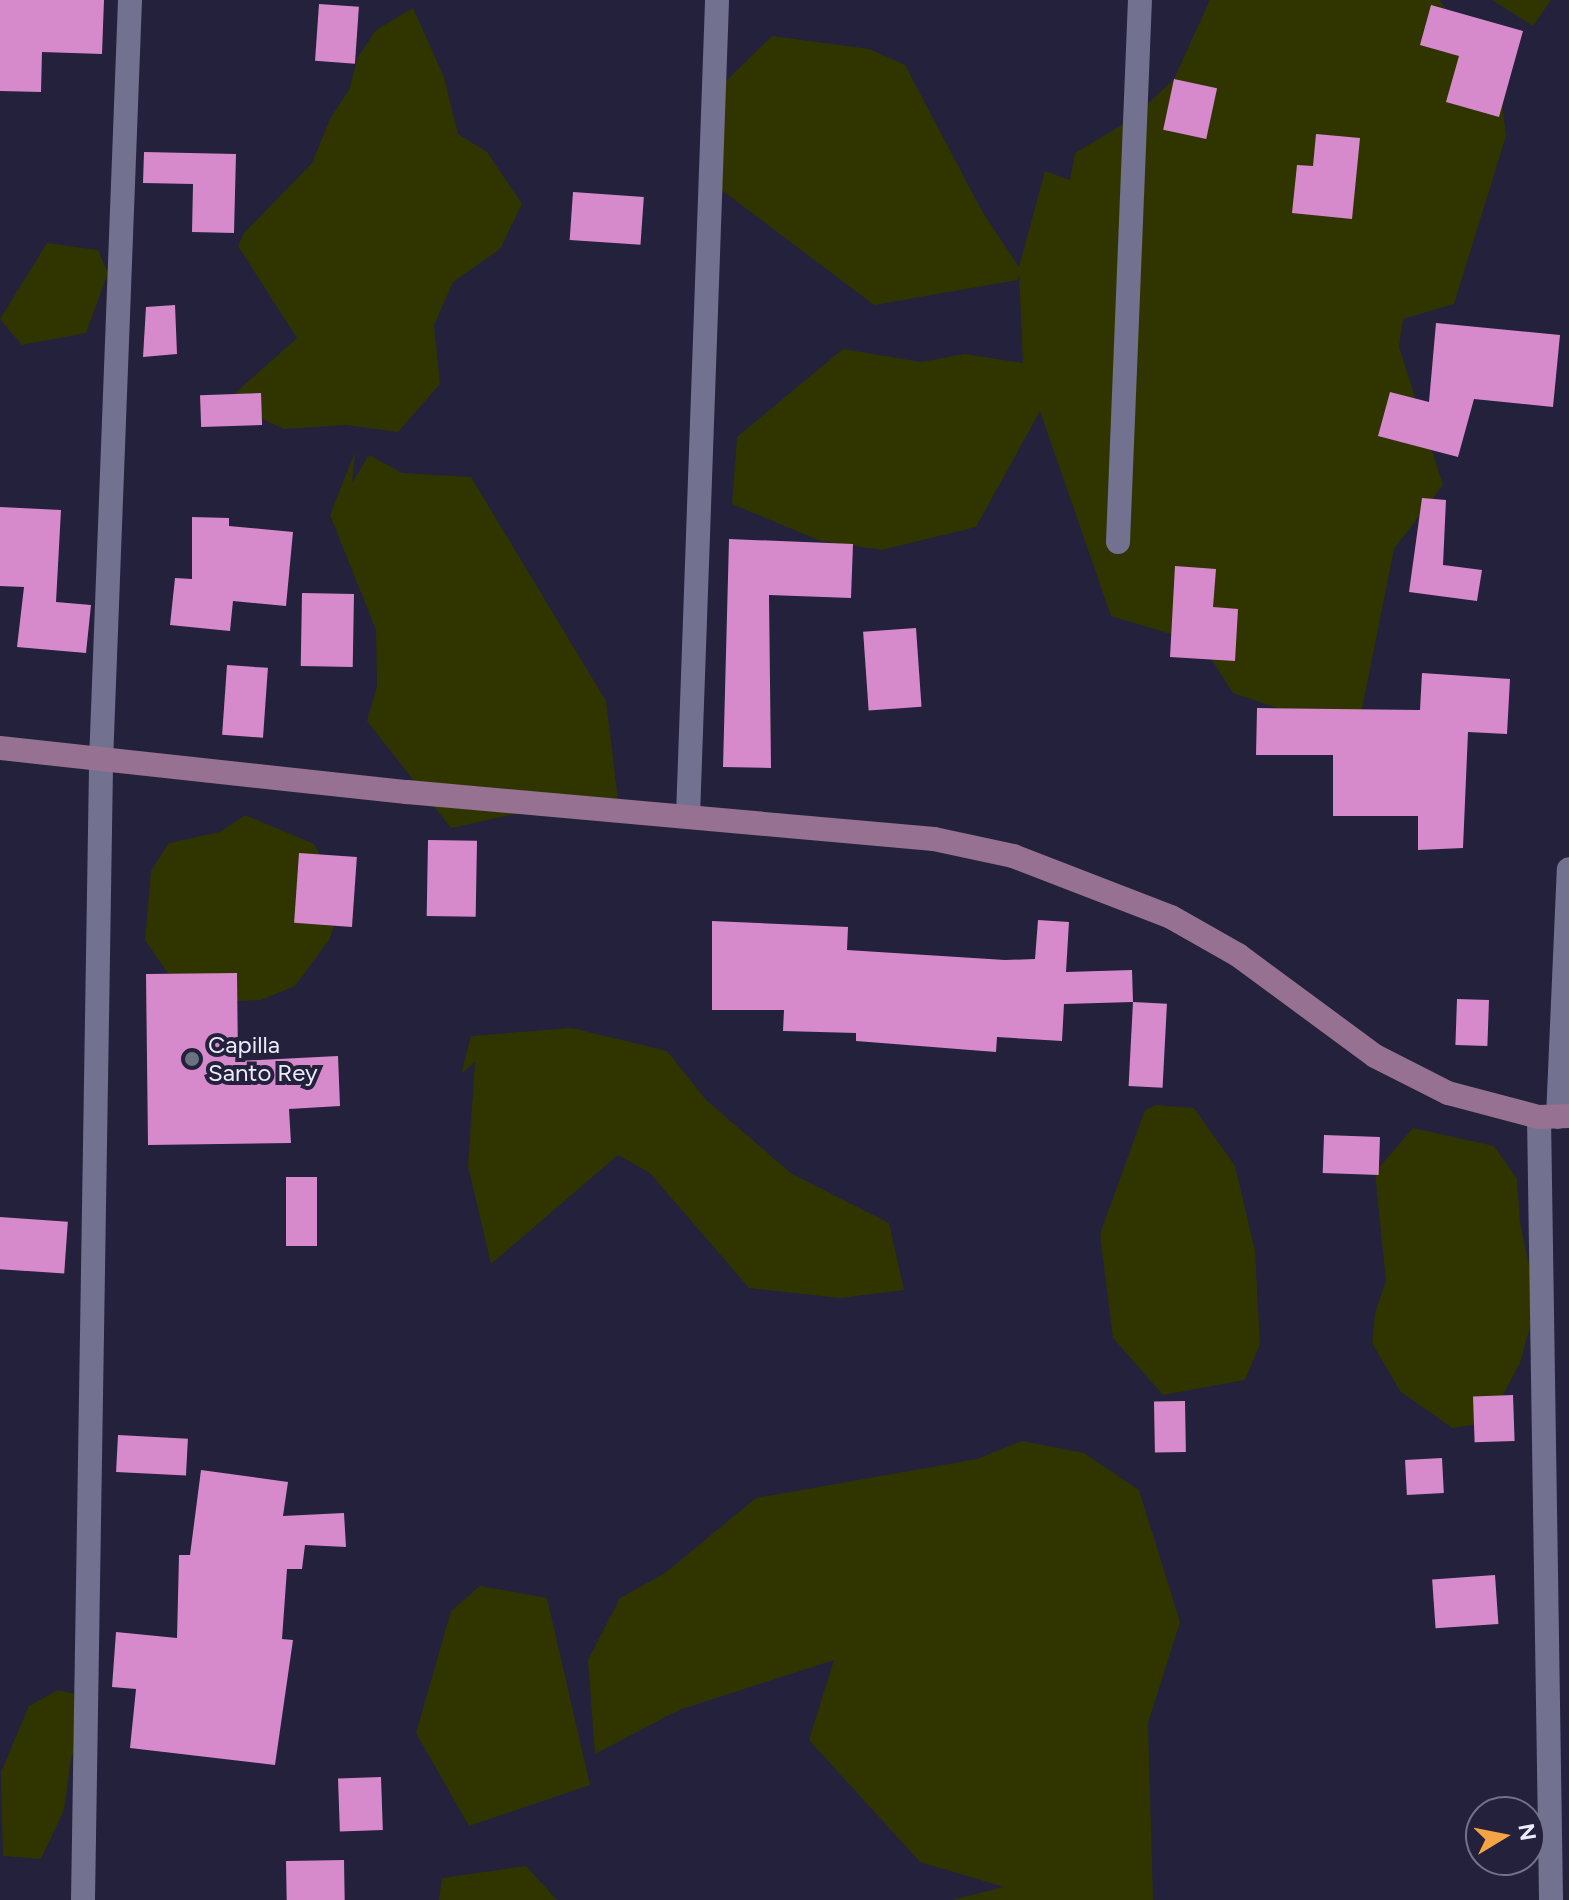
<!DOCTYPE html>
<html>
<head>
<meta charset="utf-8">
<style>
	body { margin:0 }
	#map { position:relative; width:1569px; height:1900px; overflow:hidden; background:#23213b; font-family:Figtree,sans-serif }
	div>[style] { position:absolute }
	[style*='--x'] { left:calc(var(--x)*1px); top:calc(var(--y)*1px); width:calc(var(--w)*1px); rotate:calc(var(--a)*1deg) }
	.green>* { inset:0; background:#303500 }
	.building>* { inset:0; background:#d68acb; transform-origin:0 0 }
	.minor>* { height:24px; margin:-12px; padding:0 12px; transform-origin:12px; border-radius:12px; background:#727190 }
	.secondary>* { height:24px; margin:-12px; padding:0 12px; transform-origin:12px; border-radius:12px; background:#967191 }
	.dots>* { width:22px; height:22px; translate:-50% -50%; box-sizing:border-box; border:4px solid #23213b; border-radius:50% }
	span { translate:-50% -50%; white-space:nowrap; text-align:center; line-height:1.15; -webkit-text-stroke:8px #23213b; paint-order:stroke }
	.poi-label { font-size:24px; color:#ececfe }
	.left { translate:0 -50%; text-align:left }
	.north { position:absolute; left:1465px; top:1796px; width:80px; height:80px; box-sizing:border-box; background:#23213b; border:2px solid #737289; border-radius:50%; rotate:80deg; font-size:22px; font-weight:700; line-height:32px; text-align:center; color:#ececfe }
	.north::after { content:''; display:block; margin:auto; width:28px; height:36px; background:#f4a345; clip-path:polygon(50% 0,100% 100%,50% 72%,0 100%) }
</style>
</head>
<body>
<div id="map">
	<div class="green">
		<i style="clip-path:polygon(1210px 0,1439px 0,1499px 78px,1506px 136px,1454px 304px,1403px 319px,1399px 347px,1443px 485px,1394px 549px,1361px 714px,1324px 724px,1233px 693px,1201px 643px,1111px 616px,1040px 411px,976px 527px,882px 550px,821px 541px,732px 504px,737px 437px,843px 349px,921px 362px,965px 354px,1023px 363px,1019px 275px,1018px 280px,874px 305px,723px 191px,707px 153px,720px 87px,772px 36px,869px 49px,905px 65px,983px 213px,1019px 267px,1045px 171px,1070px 180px,1075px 153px,1132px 119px,1174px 79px)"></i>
		<i style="clip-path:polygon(1492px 0,1551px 0,1533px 26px)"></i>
		<i style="clip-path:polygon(413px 8px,444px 77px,458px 134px,487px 152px,522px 204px,500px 249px,453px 282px,434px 325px,440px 384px,398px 432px,346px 425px,284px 429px,225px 402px,297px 338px,238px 246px,244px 233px,312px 163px,331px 117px,349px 90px,358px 57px,376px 30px)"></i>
		<i style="clip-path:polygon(47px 243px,98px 250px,108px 273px,86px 333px,22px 345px,0 319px)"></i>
		<i style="clip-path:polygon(355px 452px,352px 483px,369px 455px,402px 473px,471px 477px,606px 701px,619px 808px,514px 814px,451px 828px,367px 721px,377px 686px,376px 630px,330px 515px)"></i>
		<i style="clip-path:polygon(245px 815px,314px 844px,344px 898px,329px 940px,295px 986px,261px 1000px,212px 1002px,169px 975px,145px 940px,151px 871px,169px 843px,220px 832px)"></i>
		<i style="clip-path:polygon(572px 1028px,667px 1051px,706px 1100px,792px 1174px,889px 1223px,904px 1290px,840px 1298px,749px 1288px,650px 1173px,618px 1155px,491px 1264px,468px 1166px,475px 1062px,461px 1074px,471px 1036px)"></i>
		<i style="clip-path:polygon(1156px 1105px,1194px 1108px,1235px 1166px,1255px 1251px,1260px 1344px,1245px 1380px,1163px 1395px,1113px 1338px,1100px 1234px,1145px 1110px)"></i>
		<i style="clip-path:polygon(1413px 1128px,1494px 1146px,1517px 1179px,1520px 1223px,1537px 1302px,1520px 1363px,1488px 1423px,1452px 1428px,1400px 1391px,1372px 1343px,1375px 1313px,1386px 1281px,1375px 1172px)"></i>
		<i style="clip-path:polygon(1022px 1441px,1084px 1453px,1139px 1490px,1180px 1622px,1148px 1723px,1153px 1900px,952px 1900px,1004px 1887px,920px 1862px,809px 1740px,834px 1660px,679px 1710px,595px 1754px,588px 1660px,620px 1598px,665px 1573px,756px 1498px,977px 1459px)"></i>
		<i style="clip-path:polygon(480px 1586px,547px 1598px,590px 1785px,469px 1826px,416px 1733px,451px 1611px)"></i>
		<i style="clip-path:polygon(58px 1690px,92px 1698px,71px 1759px,64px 1810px,41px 1859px,3px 1856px,1px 1772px,29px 1706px)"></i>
		<i style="clip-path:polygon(526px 1866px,557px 1900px,439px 1900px,442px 1878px)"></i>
	</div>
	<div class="building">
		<i style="clip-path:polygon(0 0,104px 0,102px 54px,42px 52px,41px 92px,0 91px)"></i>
		<i style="left:319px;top:4px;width:40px;height:57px;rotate:4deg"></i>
		<i style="clip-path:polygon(1431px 5px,1523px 31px,1499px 117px,1446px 102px,1459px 56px,1420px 45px)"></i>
		<i style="left:1174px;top:79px;width:44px;height:52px;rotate:12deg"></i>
		<i style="clip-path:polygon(1316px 134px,1360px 138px,1352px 219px,1292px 213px,1297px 165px,1313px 166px)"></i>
		<i style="clip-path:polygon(144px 152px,236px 154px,234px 233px,192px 232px,193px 184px,143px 183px)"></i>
		<i style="left:573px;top:192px;width:71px;height:48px;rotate:4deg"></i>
		<i style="clip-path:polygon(175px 305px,177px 354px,143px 357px,146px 307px)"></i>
		<i style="clip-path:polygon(1436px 323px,1560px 335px,1553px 407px,1474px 399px,1458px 457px,1378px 436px,1390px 392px,1429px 402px)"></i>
		<i style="left:261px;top:393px;width:32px;height:61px;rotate:88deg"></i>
		<i style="clip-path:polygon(1422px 498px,1446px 500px,1443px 565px,1482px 570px,1477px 601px,1409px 592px)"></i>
		<i style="clip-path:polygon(0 507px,61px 510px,56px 602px,91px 605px,86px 653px,17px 647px,24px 587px,0 586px)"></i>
		<i style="clip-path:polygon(192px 517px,229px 518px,229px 526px,293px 532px,286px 606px,233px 601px,230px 631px,170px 625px,175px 578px,192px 579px)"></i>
		<i style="clip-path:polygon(729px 539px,853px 544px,851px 598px,769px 595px,771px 768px,723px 767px)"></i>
		<i style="clip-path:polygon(1175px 566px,1216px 569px,1213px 607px,1238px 609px,1235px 661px,1170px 657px)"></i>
		<i style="left:302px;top:593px;width:52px;height:73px;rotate:1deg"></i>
		<i style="left:916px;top:628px;width:79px;height:53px;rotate:86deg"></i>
		<i style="left:227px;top:665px;width:41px;height:70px;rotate:4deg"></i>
		<i style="clip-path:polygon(1422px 673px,1510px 679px,1507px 734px,1468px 732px,1463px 848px,1418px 850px,1418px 816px,1333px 816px,1333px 755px,1256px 755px,1257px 708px,1420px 710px)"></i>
		<i style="left:428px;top:840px;width:49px;height:76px;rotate:1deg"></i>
		<i style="left:299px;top:853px;width:58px;height:70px;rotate:4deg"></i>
		<i style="clip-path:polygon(1038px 920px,1069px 922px,1066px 972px,1132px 970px,1133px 1002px,1064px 1004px,1062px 1041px,997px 1037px,996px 1052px,856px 1041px,856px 1033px,783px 1031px,784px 1010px,712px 1010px,712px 921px,848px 927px,847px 950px,1005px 960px,1035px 959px)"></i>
		<i style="clip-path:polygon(237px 973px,238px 1061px,338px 1056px,340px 1106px,289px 1109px,291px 1143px,148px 1145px,146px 974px)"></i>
		<i style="left:1457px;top:999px;width:32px;height:46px;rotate:2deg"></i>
		<i style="left:1133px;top:1002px;width:34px;height:84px;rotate:3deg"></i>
		<i style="left:1324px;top:1135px;width:56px;height:38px;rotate:2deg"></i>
		<i style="left:286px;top:1177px;width:31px;height:69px"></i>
		<i style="left:0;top:1217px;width:68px;height:52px;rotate:4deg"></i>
		<i style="left:1513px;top:1395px;width:46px;height:40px;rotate:88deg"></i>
		<i style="left:1185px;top:1401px;width:51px;height:31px;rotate:89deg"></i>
		<i style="left:118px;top:1435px;width:70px;height:37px;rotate:3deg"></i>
		<i style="left:1442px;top:1458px;width:35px;height:37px;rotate:87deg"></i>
		<i style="clip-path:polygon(201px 1470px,288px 1482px,283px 1516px,344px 1513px,346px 1547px,305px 1545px,302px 1569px,287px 1569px,282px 1639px,293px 1640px,275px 1765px,130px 1748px,136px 1689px,112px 1687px,116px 1632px,177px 1638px,179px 1555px,190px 1555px)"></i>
		<i style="left:1495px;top:1575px;width:49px;height:63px;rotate:86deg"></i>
		<i style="left:381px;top:1777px;width:53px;height:43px;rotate:88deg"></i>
		<i style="left:344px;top:1860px;width:40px;height:58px;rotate:89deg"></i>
	</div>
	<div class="minor">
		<i style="--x:1118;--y:542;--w:542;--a:-87.68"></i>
		<i style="--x:688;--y:816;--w:817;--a:-87.96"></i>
		<i style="--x:1539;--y:1117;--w:783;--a:89.12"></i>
		<i style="--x:1558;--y:1117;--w:248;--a:-87.5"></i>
		<i style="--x:83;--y:1900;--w:1138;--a:-89.09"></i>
		<i style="--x:101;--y:762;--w:763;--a:-87.82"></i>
	</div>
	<div class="secondary">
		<i style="--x:0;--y:748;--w:409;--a:6.2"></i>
		<i style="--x:407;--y:792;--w:529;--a:5.1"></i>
		<i style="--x:934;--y:839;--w:81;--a:12.1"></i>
		<i style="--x:1013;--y:856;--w:169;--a:21.1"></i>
		<i style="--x:1171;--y:917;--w:77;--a:29.6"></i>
		<i style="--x:1238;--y:955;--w:170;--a:36.4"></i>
		<i style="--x:1375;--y:1056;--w:82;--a:26.9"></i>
		<i style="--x:1448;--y:1093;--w:94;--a:14.8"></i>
		<i style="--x:1539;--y:1117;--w:30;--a:-2"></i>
	</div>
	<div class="dots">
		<i style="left:192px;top:1059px;background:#6b7280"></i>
	</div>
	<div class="poi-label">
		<span class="left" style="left:208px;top:1059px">Capilla<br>Santo Rey</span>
	</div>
	<div class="north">N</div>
</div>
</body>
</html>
